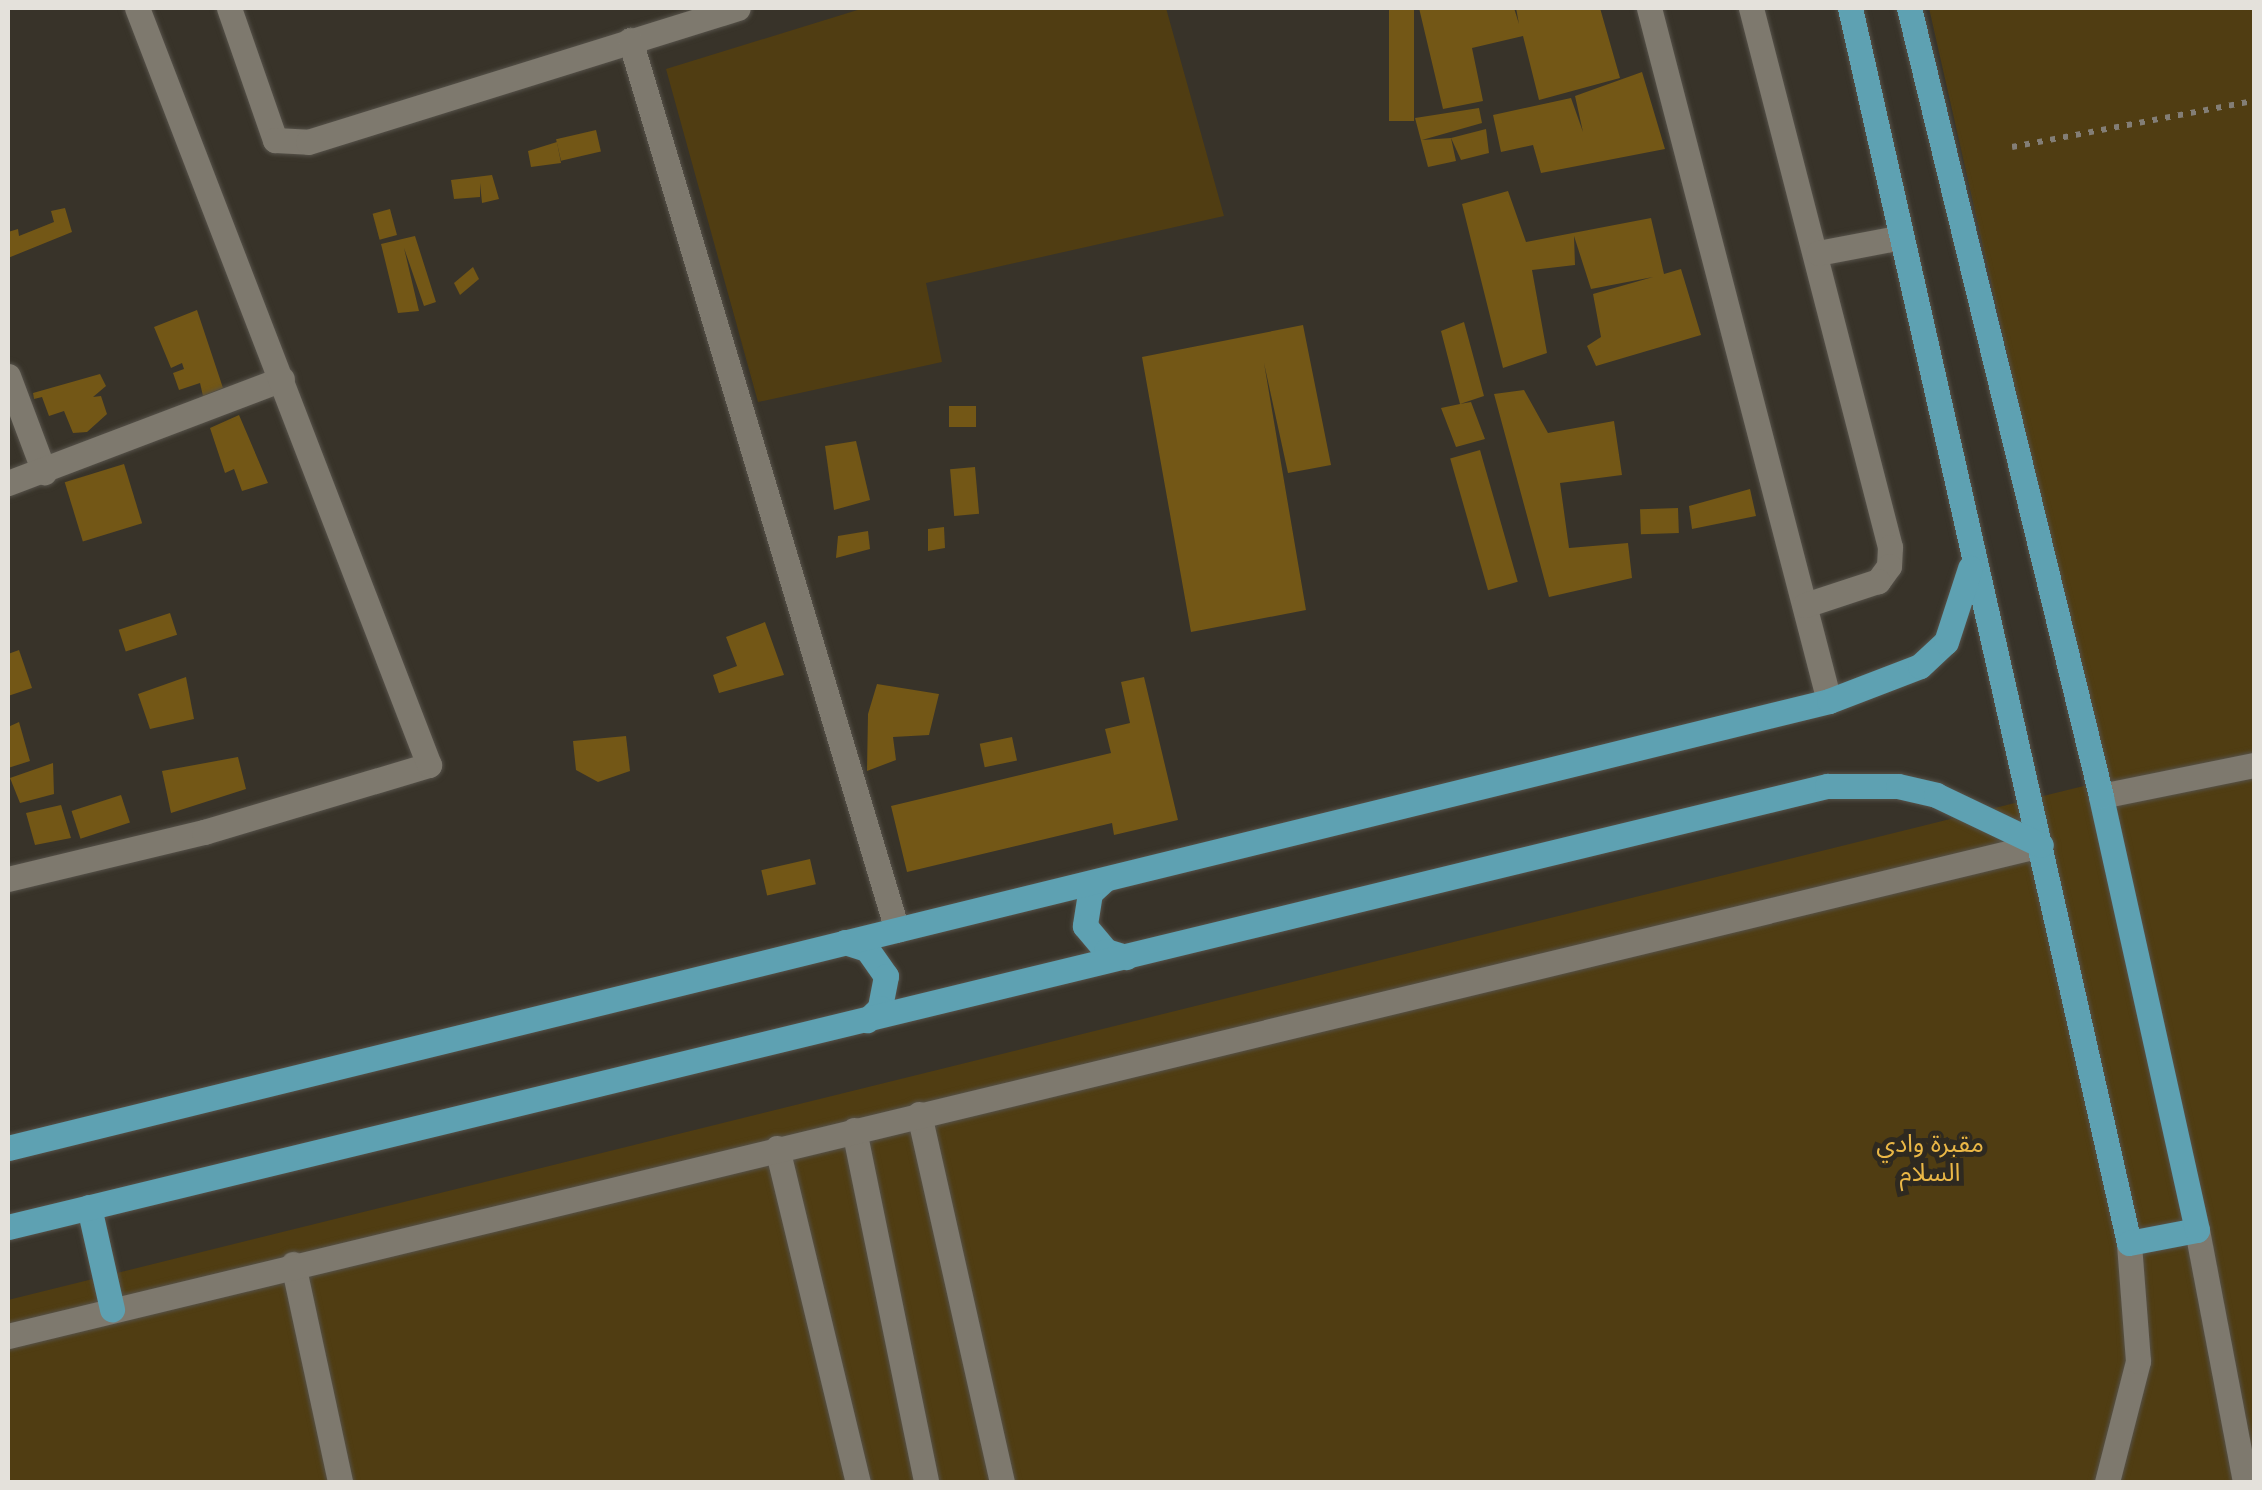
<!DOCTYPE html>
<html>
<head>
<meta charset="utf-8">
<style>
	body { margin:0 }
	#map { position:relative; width:2262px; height:1490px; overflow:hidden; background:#383329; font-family:"Noto Sans","Noto Sans Arabic",sans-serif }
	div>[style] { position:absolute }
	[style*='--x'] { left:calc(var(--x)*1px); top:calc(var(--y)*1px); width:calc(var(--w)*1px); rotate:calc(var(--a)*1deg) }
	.green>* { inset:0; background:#503d12 }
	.building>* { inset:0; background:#735716; transform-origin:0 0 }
	.path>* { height:6px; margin-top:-3px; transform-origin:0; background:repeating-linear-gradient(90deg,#837e76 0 5px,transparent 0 13px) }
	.roads { filter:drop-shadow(0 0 2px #56524a) drop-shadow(0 0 2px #56524a) }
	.minor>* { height:25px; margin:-12.5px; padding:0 12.5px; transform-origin:12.5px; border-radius:12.5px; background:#7e796e }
	.major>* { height:25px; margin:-12.5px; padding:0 12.5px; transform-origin:12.5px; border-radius:12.5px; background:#5ea1b2 }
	span { translate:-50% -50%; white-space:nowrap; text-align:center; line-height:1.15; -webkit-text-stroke:10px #2e2920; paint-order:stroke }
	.park-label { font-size:25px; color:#eab746 }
	.frame { position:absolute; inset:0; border:10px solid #e4e1db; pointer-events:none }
</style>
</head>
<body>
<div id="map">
	<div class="green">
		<i style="clip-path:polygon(864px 8px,1166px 8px,1224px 216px,926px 283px,942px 362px,758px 402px,666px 69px)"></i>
		<i style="clip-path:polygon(1929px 8px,2254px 8px,2254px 1482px,8px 1482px,8px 1300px,2104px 781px)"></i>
	</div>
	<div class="building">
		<i style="left:1389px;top:8px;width:25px;height:113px"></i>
		<i style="clip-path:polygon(1419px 8px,1514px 8px,1519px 24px,1516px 8px,1600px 8px,1620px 78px,1539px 100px,1523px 36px,1472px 48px,1483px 101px,1443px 109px)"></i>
		<i style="clip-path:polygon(1642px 72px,1665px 149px,1541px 173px,1533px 145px,1501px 152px,1493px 115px,1571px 98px,1583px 132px,1575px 96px)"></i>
		<i style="clip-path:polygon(1479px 108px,1482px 123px,1422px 140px,1451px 138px,1456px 161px,1428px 167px,1415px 118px)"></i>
		<i style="clip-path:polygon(1486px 129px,1489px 153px,1461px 160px,1451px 138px)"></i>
		<i style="left:596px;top:130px;width:22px;height:41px;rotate:77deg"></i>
		<i style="clip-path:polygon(557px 142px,561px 163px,531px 167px,528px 151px)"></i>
		<i style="clip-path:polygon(492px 175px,499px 199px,482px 203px,480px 183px,480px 197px,454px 199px,451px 180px)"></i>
		<i style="clip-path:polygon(1508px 191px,1526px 242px,1651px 218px,1664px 274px,1681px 269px,1701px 335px,1596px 366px,1587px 346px,1601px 337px,1593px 294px,1653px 277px,1591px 289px,1574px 236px,1575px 265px,1532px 270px,1547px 353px,1503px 368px,1462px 204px)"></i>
		<i style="clip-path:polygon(65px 208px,72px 232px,8px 258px,8px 232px,18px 229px,19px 236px,54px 222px,51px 211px)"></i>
		<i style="left:390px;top:209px;width:27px;height:18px;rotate:75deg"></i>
		<i style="clip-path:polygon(415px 236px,436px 302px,424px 306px,404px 248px,419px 311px,398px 313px,381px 244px)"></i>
		<i style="clip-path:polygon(473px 267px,479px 279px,460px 295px,454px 283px)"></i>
		<i style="clip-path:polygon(197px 310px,223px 388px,203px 396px,200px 383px,179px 390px,173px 373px,184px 369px,182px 363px,171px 368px,154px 327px)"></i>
		<i style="clip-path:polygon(1464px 322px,1484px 396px,1460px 404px,1471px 402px,1485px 439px,1456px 447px,1441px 408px,1460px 404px,1441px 331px)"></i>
		<i style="clip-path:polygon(1303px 325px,1331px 465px,1288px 473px,1264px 363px,1306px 610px,1191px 632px,1142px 357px)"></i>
		<i style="clip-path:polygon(100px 374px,106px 386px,93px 397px,101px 396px,107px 414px,87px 432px,73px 433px,64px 411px,49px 416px,42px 397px,34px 399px,33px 393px)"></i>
		<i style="clip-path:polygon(1524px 390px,1548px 433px,1614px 421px,1622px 475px,1560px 483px,1569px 548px,1628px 543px,1632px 578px,1549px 597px,1494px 394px)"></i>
		<i style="left:976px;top:406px;width:21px;height:27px;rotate:90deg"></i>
		<i style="clip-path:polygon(239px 415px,268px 483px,242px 491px,234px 469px,225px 473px,210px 428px)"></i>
		<i style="clip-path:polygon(856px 441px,870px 500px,834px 510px,825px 446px)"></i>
		<i style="left:1480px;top:450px;width:137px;height:31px;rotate:74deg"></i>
		<i style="left:124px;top:464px;width:62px;height:62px;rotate:73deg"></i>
		<i style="left:975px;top:467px;width:47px;height:25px;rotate:85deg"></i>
		<i style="clip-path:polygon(1750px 489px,1756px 516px,1692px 529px,1689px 506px)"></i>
		<i style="left:1678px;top:508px;width:25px;height:38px;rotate:88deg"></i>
		<i style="clip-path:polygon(944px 527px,945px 548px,928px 551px,928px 529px)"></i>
		<i style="clip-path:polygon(868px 531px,870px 549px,836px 558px,838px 536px)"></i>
		<i style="left:170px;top:613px;width:23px;height:54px;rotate:72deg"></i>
		<i style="clip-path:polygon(765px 622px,784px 675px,719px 693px,713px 675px,737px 666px,726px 637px)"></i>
		<i style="clip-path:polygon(19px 650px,32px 688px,8px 696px,8px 654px)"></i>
		<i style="clip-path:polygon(186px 677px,194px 719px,150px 729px,138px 694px)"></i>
		<i style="clip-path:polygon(1144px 677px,1178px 820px,1114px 835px,1112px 823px,907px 872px,891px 806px,1111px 753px,1105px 729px,1130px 723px,1121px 682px)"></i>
		<i style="clip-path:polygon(877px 684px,939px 694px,929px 735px,893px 737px,896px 760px,867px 771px,868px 714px)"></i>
		<i style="clip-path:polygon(19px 722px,30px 761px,8px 768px,8px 727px)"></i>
		<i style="clip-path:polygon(626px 736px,630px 771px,598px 782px,576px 770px,573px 741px)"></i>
		<i style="left:1012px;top:737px;width:24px;height:33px;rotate:78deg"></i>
		<i style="clip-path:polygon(238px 757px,246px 789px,171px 813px,162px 771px)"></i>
		<i style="clip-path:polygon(53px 763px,54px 794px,20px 803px,10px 778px)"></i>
		<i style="left:121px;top:795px;width:29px;height:52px;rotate:72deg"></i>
		<i style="clip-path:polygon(61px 805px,71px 838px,35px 845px,26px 813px)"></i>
		<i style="left:810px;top:859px;width:26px;height:50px;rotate:77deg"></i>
	</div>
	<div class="path">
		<i style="--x:2012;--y:147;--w:246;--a:-10.8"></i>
	</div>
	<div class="roads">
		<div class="minor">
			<i style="--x:229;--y:8;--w:140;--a:70.8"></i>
			<i style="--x:275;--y:140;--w:33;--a:3"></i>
			<i style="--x:308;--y:142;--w:450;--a:-17.3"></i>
			<i style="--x:1649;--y:8;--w:716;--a:75.44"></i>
			<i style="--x:1751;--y:8;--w:557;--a:75.54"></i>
			<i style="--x:1890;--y:547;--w:19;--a:93"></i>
			<i style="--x:1889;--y:566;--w:19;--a:126"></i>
			<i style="--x:1878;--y:581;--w:77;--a:161.8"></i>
			<i style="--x:630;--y:40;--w:929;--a:73.3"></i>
			<i style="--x:1818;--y:253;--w:80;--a:-10.8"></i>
			<i style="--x:8;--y:376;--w:103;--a:69.4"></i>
			<i style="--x:8;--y:483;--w:293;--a:-20.8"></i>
			<i style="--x:2101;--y:796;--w:156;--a:-11.5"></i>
			<i style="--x:8;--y:879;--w:202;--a:-13.5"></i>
			<i style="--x:204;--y:832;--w:235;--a:-16.6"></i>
			<i style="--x:429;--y:765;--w:811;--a:-111.09"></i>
			<i style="--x:919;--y:1114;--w:377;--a:77.3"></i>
			<i style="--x:854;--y:1130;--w:359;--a:78.4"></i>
			<i style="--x:777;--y:1148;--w:344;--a:76.4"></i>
			<i style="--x:2197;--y:1230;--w:257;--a:79.2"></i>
			<i style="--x:293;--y:1264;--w:223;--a:77.8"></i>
			<i style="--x:8;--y:1336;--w:2091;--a:-13.58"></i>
			<i style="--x:2107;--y:1482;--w:125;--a:-75.6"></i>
			<i style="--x:2138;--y:1361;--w:118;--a:-94.4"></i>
		</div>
		<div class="major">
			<i style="--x:1850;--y:8;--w:1266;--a:77.27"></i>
			<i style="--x:2129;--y:1243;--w:69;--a:-10.8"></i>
			<i style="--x:2197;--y:1230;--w:444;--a:-102.5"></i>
			<i style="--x:2101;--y:796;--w:811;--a:-103.69"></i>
			<i style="--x:1104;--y:880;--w:19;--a:137"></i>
			<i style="--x:1090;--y:893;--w:33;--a:99"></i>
			<i style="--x:1085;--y:926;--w:33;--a:50"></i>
			<i style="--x:1106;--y:951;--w:21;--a:17"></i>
			<i style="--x:845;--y:942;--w:23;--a:18"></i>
			<i style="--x:867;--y:949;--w:33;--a:55"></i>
			<i style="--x:886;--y:976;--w:33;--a:101"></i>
			<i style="--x:880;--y:1008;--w:18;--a:137"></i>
			<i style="--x:8;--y:1148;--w:1875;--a:-13.79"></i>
			<i style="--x:1829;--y:701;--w:97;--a:-21"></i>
			<i style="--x:1920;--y:666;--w:35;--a:-43"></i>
			<i style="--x:1946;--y:642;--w:78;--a:-72"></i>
			<i style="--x:89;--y:1207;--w:105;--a:77.3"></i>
			<i style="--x:8;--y:1227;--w:1872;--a:-13.63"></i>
			<i style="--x:1827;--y:786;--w:71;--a:0"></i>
			<i style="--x:1898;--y:786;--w:39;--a:13"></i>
			<i style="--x:1936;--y:795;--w:116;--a:25.5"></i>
		</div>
	</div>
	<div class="park-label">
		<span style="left:1930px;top:1157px">مقبرة وادي<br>السلام</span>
	</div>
	<div class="frame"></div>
</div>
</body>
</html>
